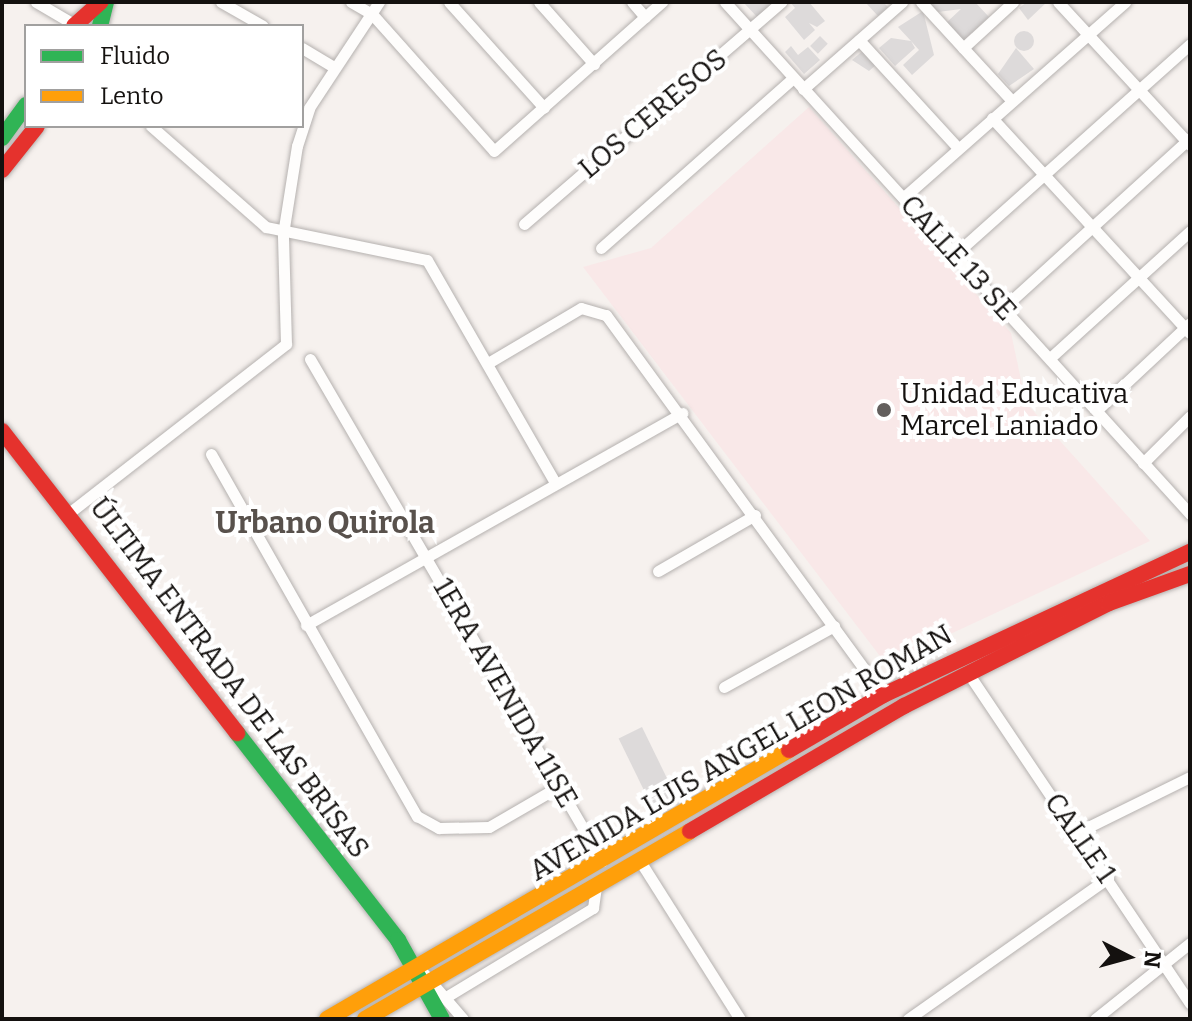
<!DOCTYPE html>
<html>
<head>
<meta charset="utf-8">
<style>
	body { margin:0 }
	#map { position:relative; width:1192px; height:1021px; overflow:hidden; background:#f6f1ee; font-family:Bitter,serif }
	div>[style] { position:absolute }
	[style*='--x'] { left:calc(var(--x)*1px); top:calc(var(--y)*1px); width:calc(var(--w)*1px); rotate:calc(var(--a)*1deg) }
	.education>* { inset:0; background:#f9e8e8 }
	.building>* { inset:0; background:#dddada; transform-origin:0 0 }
	.round { border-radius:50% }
	.roads { filter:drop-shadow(0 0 2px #b5b1af) drop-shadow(0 0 2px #b5b1af) }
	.street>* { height:11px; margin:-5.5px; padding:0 5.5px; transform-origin:5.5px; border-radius:5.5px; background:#fefdfc }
	.fast>* { height:16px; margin:-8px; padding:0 8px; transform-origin:8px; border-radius:8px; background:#30b455 }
	.slow>* { height:16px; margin:-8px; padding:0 8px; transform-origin:8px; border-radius:8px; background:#ff9f0a }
	.jam>* { height:16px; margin:-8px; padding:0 8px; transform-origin:8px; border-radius:8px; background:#e5322d }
	.dots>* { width:22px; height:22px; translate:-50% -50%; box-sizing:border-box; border:4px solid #fff; border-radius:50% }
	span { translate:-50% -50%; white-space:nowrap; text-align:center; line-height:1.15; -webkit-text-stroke:8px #fff; paint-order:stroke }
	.street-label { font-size:28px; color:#14110f }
	.poi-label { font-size:28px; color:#14110f }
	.left { translate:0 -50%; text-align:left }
	.neighbourhood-label { font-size:30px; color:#58514c; font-weight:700 }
	.frame { position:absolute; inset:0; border:4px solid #14110f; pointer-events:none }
	.legend { position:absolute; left:24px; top:24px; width:280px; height:104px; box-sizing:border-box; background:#fff; border:2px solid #a1a09f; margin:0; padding:10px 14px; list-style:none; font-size:24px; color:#14110f }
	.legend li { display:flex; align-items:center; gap:16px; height:40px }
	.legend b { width:40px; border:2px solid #a1a09f }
	.north { position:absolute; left:1088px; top:917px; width:80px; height:80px; -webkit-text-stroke:6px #fff; paint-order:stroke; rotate:96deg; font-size:22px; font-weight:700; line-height:32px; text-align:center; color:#14110f }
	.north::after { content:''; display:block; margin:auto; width:28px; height:36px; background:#14110f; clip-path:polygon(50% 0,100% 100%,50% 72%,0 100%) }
</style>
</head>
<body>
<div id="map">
	<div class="education">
		<i style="clip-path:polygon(809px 107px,1011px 333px,1026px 403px,1150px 541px,886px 664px,583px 267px,651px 248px)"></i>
	</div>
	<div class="building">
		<i style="clip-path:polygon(743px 2px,775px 2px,759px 19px)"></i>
		<i style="clip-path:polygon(790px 2px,809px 2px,825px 21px,817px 27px,809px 23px,815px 30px,804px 40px,785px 17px,795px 8px)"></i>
		<i style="clip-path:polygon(865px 2px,883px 2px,888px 7px,878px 16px)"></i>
		<i style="clip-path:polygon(929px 2px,975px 2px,989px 17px,963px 41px,946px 23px,961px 9px,938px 12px)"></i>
		<i style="clip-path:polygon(1027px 2px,1047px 2px,1028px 20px,1019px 8px)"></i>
		<i style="clip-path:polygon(923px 11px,934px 55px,912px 75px,903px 65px,919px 50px,911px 41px,915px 48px,895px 66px,879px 48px,891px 38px,911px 41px,898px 27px)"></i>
		<i class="round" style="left:1014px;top:31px;width:20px;height:20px"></i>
		<i style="left:820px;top:36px;width:11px;height:14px;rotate:45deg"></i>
		<i style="clip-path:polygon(791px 46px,798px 55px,808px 47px,820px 60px,804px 74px,785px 52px)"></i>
		<i style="clip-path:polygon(1016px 48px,1034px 69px,1009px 86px,998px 74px)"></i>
		<i style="clip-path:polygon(865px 49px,878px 63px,869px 71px,852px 60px)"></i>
		<i style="left:642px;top:727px;width:77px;height:26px;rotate:64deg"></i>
	</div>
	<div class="roads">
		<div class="street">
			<i style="--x:36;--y:2;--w:45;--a:30.5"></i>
			<i style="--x:221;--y:2;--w:48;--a:29.7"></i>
			<i style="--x:351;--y:2;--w:24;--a:30"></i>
			<i style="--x:372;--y:14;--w:183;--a:48.3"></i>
			<i style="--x:494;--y:151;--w:225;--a:-41.6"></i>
			<i style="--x:449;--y:2;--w:142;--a:48.1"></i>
			<i style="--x:539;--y:2;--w:83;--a:48.4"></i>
			<i style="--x:632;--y:2;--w:20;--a:49"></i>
			<i style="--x:725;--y:2;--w:692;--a:47.75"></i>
			<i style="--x:921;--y:2;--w:133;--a:47.4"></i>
			<i style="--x:1058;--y:2;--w:195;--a:47.3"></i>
			<i style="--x:859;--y:40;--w:145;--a:47.5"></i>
			<i style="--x:302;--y:48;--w:37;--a:31"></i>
			<i style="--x:963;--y:48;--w:68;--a:-42.6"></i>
			<i style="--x:803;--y:89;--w:132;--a:-41.3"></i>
			<i style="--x:992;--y:118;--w:292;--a:47.4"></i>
			<i style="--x:151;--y:126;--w:153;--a:41.3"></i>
			<i style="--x:266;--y:227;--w:164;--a:11.6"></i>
			<i style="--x:427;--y:260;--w:257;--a:60.1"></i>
			<i style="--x:904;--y:197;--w:295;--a:-41.4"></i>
			<i style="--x:524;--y:224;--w:340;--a:-40.8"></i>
			<i style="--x:601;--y:248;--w:256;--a:-41.5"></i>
			<i style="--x:953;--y:256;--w:318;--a:-41.8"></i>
			<i style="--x:1002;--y:309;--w:254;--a:-42.3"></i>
			<i style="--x:1050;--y:358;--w:189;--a:-42.2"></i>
			<i style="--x:310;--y:359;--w:581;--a:59.81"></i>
			<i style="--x:488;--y:363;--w:108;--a:-30.6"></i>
			<i style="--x:581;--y:308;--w:26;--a:16"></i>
			<i style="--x:606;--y:315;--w:470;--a:53.9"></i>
			<i style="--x:1097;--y:410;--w:127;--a:-43.1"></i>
			<i style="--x:211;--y:454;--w:417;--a:60.4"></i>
			<i style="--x:417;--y:816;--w:25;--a:29"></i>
			<i style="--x:439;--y:828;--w:50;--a:-1.1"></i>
			<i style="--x:489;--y:827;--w:80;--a:-30.1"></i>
			<i style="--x:1143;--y:463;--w:66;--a:-45"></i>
			<i style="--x:69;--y:513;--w:275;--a:-37.9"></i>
			<i style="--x:286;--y:344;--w:110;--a:-91.6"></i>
			<i style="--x:283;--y:234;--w:89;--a:-81"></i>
			<i style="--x:297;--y:146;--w:40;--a:-72"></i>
			<i style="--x:309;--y:108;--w:127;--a:-56.6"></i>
			<i style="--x:658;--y:571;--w:112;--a:-30"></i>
			<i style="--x:306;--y:625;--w:432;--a:-29.4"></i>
			<i style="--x:968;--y:673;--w:398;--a:56.1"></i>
			<i style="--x:724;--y:687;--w:126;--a:-29"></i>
			<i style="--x:1076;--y:833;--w:127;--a:-26.2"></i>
			<i style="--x:640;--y:861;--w:187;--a:57.7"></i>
			<i style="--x:414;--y:962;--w:75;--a:49.3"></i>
			<i style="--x:446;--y:997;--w:172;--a:-31.2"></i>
			<i style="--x:593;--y:908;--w:22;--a:-82"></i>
			<i style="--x:908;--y:1019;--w:245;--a:-35.2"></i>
			<i style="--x:1095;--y:1019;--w:122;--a:-38.7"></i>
		</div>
		<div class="fast">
			<i style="--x:100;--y:26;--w:25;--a:-76"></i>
			<i style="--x:2;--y:138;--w:41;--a:-54"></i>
			<i style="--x:237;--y:733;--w:262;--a:52.1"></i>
			<i style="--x:398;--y:940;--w:90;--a:60.9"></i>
		</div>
		<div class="slow">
			<i style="--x:327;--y:1019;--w:535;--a:-30.21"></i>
			<i style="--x:365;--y:1019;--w:375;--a:-30"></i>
		</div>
		<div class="jam">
			<i style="--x:74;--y:26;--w:36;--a:-42"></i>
			<i style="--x:2;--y:170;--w:56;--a:-51.5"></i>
			<i style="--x:2;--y:431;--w:383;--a:52.1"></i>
			<i style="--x:789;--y:750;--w:109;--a:-30.3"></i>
			<i style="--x:883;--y:695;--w:339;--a:-25"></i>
			<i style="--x:690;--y:831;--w:248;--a:-30.3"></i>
			<i style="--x:904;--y:706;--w:229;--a:-26.7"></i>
			<i style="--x:1109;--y:603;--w:86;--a:-19.7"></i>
		</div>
	</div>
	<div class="dots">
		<i style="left:884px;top:410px;background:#635f5d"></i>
	</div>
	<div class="street-label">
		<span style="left:653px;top:114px;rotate:-40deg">LOS CERESOS</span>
		<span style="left:958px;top:258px;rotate:48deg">CALLE 13 SE</span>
		<span style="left:229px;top:678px;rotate:53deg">ÚLTIMA ENTRADA DE LAS BRISAS</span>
		<span style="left:505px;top:693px;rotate:60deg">1ERA AVENIDA 11SE</span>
		<span style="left:741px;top:753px;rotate:-30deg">AVENIDA LUIS ANGEL LEON ROMAN</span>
		<span style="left:1080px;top:838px;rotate:55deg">CALLE 1</span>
	</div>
	<div class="poi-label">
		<span class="left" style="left:900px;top:410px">Unidad Educativa<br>Marcel Laniado</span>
	</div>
	<div class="neighbourhood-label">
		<span style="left:325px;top:523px">Urbano Quirola</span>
	</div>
	<div class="frame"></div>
	<ul class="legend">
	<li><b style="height:10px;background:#30b455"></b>Fluido</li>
	<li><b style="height:10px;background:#ff9f0a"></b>Lento</li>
	</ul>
	<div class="north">N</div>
</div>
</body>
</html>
